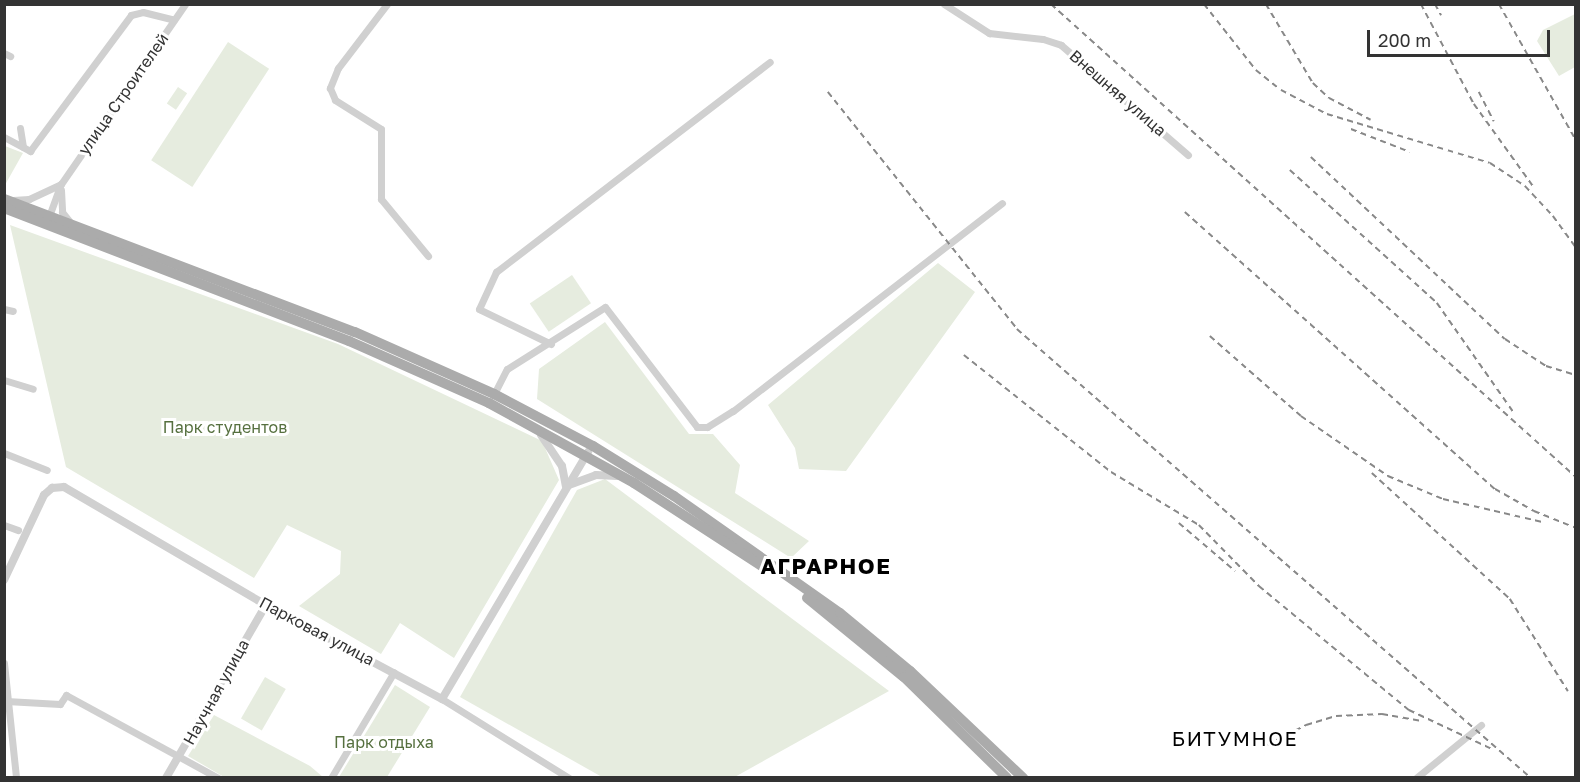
<!DOCTYPE html>
<html>
<head>
<meta charset="utf-8">
<style>
	body { margin:0 }
	#map { position:relative; width:1580px; height:782px; overflow:hidden; background:#fff; font-family:"Golos Text",sans-serif }
	div>[style] { position:absolute }
	[style*='--x'] { left:calc(var(--x)*1px); top:calc(var(--y)*1px); width:calc(var(--w)*1px); rotate:calc(var(--a)*1deg) }
	.green>* { inset:0; background:#e6ecdf; transform-origin:0 0 }
	.minor>* { height:7px; margin:-3.5px; padding:0 3.5px; transform-origin:3.5px; border-radius:3.5px; background:#d0d0d0 }
	.tertiary>* { height:8px; margin:-4px; padding:0 4px; transform-origin:4px; border-radius:4px; background:#d0d0d0 }
	.primary>* { height:10px; margin:-5px; padding:0 5px; transform-origin:5px; border-radius:5px; background:#ababab }
	.rail>* { height:1.5px; margin-top:-0.75px; transform-origin:0; background:repeating-linear-gradient(90deg,#888 0 6px,transparent 0 10.5px) }
	span { translate:-50% -50%; white-space:nowrap; text-align:center; line-height:1.15; -webkit-text-stroke:6px #fff; paint-order:stroke }
	.street-label { font-size:16px; color:#333 }
	.park-label { font-size:16px; color:#56703f }
	.quarter-label { font-size:20px; color:#000; letter-spacing:1.5px }
	.district-label { font-size:22px; color:#000; font-weight:700; letter-spacing:1.5px }
	.frame { position:absolute; inset:0; border:6px solid #333; pointer-events:none }
	.scale { position:absolute; left:1367px; top:30px; width:183px; height:27px; box-sizing:border-box; border:3px solid #333; border-top:0; padding-left:8px; font-size:18px; line-height:21px; white-space:nowrap; color:#333; -webkit-text-stroke:4px #fff; paint-order:stroke }
</style>
</head>
<body>
<div id="map">
	<div class="green">
		<i style="clip-path:polygon(1575px 14px,1575px 67px,1559px 76px,1537px 41px,1543px 30px)"></i>
		<i style="left:228px;top:42px;width:49px;height:141px;rotate:33deg"></i>
		<i style="left:178px;top:87px;width:11px;height:20px;rotate:34deg"></i>
		<i style="clip-path:polygon(5px 146px,23px 153px,5px 185px,4px 146px)"></i>
		<i style="clip-path:polygon(10px 225px,338px 344px,542px 441px,559px 480px,454px 658px,400px 623px,381px 654px,299px 606px,340px 574px,341px 551px,287px 525px,254px 578px,66px 467px)"></i>
		<i style="clip-path:polygon(938px 263px,975px 292px,846px 471px,799px 469px,795px 448px,768px 405px)"></i>
		<i style="left:572px;top:275px;width:34px;height:51px;rotate:56deg"></i>
		<i style="clip-path:polygon(605px 322px,689px 434px,713px 434px,740px 465px,735px 493px,809px 541px,791px 558px,537px 399px,539px 369px)"></i>
		<i style="clip-path:polygon(605px 479px,889px 691px,733px 778px,602px 777px,460px 697px,577px 490px)"></i>
		<i style="left:265px;top:677px;width:24px;height:48px;rotate:30deg"></i>
		<i style="clip-path:polygon(395px 685px,430px 707px,387px 777px,339px 777px)"></i>
		<i style="clip-path:polygon(214px 715px,310px 766px,323px 777px,224px 777px,188px 756px)"></i>
	</div>
	<div class="minor">
		<i style="--x:387;--y:4;--w:81;--a:127.4"></i>
		<i style="--x:338;--y:68;--w:22;--a:112"></i>
		<i style="--x:330;--y:88;--w:13;--a:67"></i>
		<i style="--x:335;--y:100;--w:54;--a:32.2"></i>
		<i style="--x:381;--y:129;--w:70;--a:90"></i>
		<i style="--x:381;--y:199;--w:74;--a:50.5"></i>
		<i style="--x:944;--y:4;--w:54;--a:32.8"></i>
		<i style="--x:989;--y:33;--w:54;--a:6.3"></i>
		<i style="--x:1043;--y:39;--w:19;--a:18"></i>
		<i style="--x:1061;--y:45;--w:168;--a:40.9"></i>
		<i style="--x:4;--y:53;--w:7;--a:27"></i>
		<i style="--x:20;--y:128;--w:19;--a:81"></i>
		<i style="--x:4;--y:137;--w:30;--a:28"></i>
		<i style="--x:30;--y:151;--w:169;--a:-53.4"></i>
		<i style="--x:131;--y:15;--w:12;--a:-14"></i>
		<i style="--x:143;--y:12;--w:32;--a:14"></i>
		<i style="--x:61;--y:190;--w:22;--a:87"></i>
		<i style="--x:62;--y:212;--w:14;--a:51"></i>
		<i style="--x:13;--y:200;--w:16;--a:-4"></i>
		<i style="--x:29;--y:199;--w:35;--a:-25"></i>
		<i style="--x:48;--y:219;--w:37;--a:-70"></i>
		<i style="--x:61;--y:184;--w:219;--a:-55.4"></i>
		<i style="--x:4;--y:309;--w:9;--a:13"></i>
		<i style="--x:551;--y:344;--w:80;--a:-154.1"></i>
		<i style="--x:479;--y:309;--w:41;--a:-65.3"></i>
		<i style="--x:496;--y:272;--w:345;--a:-37.5"></i>
		<i style="--x:4;--y:380;--w:30;--a:17"></i>
		<i style="--x:494;--y:394;--w:28;--a:-63"></i>
		<i style="--x:507;--y:369;--w:116;--a:-32.3"></i>
		<i style="--x:605;--y:307;--w:151;--a:52.5"></i>
		<i style="--x:697;--y:427;--w:10;--a:0"></i>
		<i style="--x:707;--y:427;--w:31;--a:-32"></i>
		<i style="--x:733;--y:411;--w:340;--a:-37.7"></i>
		<i style="--x:4;--y:453;--w:46;--a:21.6"></i>
		<i style="--x:4;--y:525;--w:15;--a:20"></i>
		<i style="--x:4;--y:663;--w:116;--a:84"></i>
		<i style="--x:442;--y:699;--w:150;--a:31.9"></i>
		<i style="--x:6;--y:701;--w:54;--a:3.2"></i>
		<i style="--x:60;--y:704;--w:11;--a:-56"></i>
		<i style="--x:66;--y:695;--w:173;--a:28.6"></i>
		<i style="--x:331;--y:778;--w:123;--a:-59.3"></i>
		<i style="--x:1416;--y:778;--w:84;--a:-39.2"></i>
	</div>
	<div class="tertiary">
		<i style="--x:541;--y:435;--w:37;--a:56"></i>
		<i style="--x:562;--y:466;--w:21;--a:79"></i>
		<i style="--x:569;--y:485;--w:29;--a:-20"></i>
		<i style="--x:596;--y:475;--w:21;--a:3"></i>
		<i style="--x:4;--y:580;--w:94;--a:-64.8"></i>
		<i style="--x:44;--y:495;--w:11;--a:-41"></i>
		<i style="--x:52;--y:488;--w:12;--a:-5"></i>
		<i style="--x:64;--y:487;--w:234;--a:30.3"></i>
		<i style="--x:266;--y:605;--w:200;--a:28.1"></i>
		<i style="--x:442;--y:699;--w:287;--a:-59.4"></i>
		<i style="--x:166;--y:778;--w:200;--a:-60"></i>
	</div>
	<div class="primary">
		<i style="--x:4;--y:199;--w:375;--a:20.8"></i>
		<i style="--x:355;--y:332;--w:152;--a:24"></i>
		<i style="--x:494;--y:394;--w:112;--a:27.7"></i>
		<i style="--x:593;--y:446;--w:95;--a:31.7"></i>
		<i style="--x:674;--y:496;--w:203;--a:35.2"></i>
		<i style="--x:840;--y:613;--w:91;--a:39.6"></i>
		<i style="--x:910;--y:671;--w:156;--a:43.4"></i>
		<i style="--x:4;--y:208;--w:370;--a:21.1"></i>
		<i style="--x:349;--y:341;--w:153;--a:23.9"></i>
		<i style="--x:489;--y:403;--w:166;--a:28.9"></i>
		<i style="--x:634;--y:483;--w:156;--a:33"></i>
		<i style="--x:807;--y:598;--w:125;--a:39.2"></i>
		<i style="--x:904;--y:677;--w:144;--a:44.4"></i>
	</div>
	<div class="rail">
		<i style="--x:1051;--y:4;--w:707;--a:42.02"></i>
		<i style="--x:1204;--y:4;--w:84;--a:51.8"></i>
		<i style="--x:1256;--y:70;--w:32;--a:39"></i>
		<i style="--x:1281;--y:90;--w:52;--a:27.6"></i>
		<i style="--x:1327;--y:114;--w:170;--a:16.7"></i>
		<i style="--x:1490;--y:163;--w:42;--a:33.3"></i>
		<i style="--x:1525;--y:186;--w:41;--a:47"></i>
		<i style="--x:1553;--y:216;--w:39;--a:54"></i>
		<i style="--x:1266;--y:4;--w:92;--a:59.3"></i>
		<i style="--x:1313;--y:83;--w:22;--a:43"></i>
		<i style="--x:1329;--y:98;--w:47;--a:27.6"></i>
		<i style="--x:1421;--y:4;--w:113;--a:62.1"></i>
		<i style="--x:1474;--y:104;--w:105;--a:54.3"></i>
		<i style="--x:1435;--y:4;--w:13;--a:61"></i>
		<i style="--x:1499;--y:4;--w:156;--a:60.5"></i>
		<i style="--x:828;--y:92;--w:303;--a:51.4"></i>
		<i style="--x:1017;--y:329;--w:682;--a:41.14"></i>
		<i style="--x:1479;--y:92;--w:33;--a:63"></i>
		<i style="--x:1351;--y:129;--w:63;--a:21.3"></i>
		<i style="--x:1311;--y:157;--w:266;--a:43.2"></i>
		<i style="--x:1505;--y:339;--w:49;--a:33.4"></i>
		<i style="--x:1546;--y:366;--w:31;--a:17"></i>
		<i style="--x:1290;--y:170;--w:198;--a:42.1"></i>
		<i style="--x:1437;--y:303;--w:134;--a:55"></i>
		<i style="--x:1185;--y:212;--w:416;--a:41.8"></i>
		<i style="--x:1495;--y:489;--w:45;--a:29.4"></i>
		<i style="--x:1534;--y:511;--w:45;--a:22"></i>
		<i style="--x:1210;--y:336;--w:121;--a:41.3"></i>
		<i style="--x:1301;--y:416;--w:106;--a:34.6"></i>
		<i style="--x:1388;--y:476;--w:60;--a:22.7"></i>
		<i style="--x:1443;--y:499;--w:103;--a:13"></i>
		<i style="--x:964;--y:355;--w:188;--a:38.5"></i>
		<i style="--x:1111;--y:472;--w:103;--a:31.1"></i>
		<i style="--x:1199;--y:525;--w:86;--a:45.5"></i>
		<i style="--x:1259;--y:586;--w:195;--a:39.6"></i>
		<i style="--x:1409;--y:710;--w:92;--a:25.2"></i>
		<i style="--x:1372;--y:473;--w:187;--a:42.4"></i>
		<i style="--x:1510;--y:599;--w:109;--a:57.8"></i>
		<i style="--x:1179;--y:523;--w:74;--a:40.6"></i>
		<i style="--x:1267;--y:745;--w:44;--a:-27.1"></i>
		<i style="--x:1306;--y:725;--w:31;--a:-17"></i>
		<i style="--x:1336;--y:716;--w:46;--a:-2.5"></i>
		<i style="--x:1382;--y:714;--w:39;--a:10"></i>
	</div>
	<div class="street-label">
		<span style="left:1118px;top:93px;rotate:41deg">Внешняя улица</span>
		<span style="left:123px;top:94px;rotate:-55deg">улица Строителей</span>
		<span style="left:317px;top:631px;rotate:28deg">Парковая улица</span>
		<span style="left:216px;top:692px;rotate:-61deg">Научная улица</span>
	</div>
	<div class="park-label">
		<span style="left:225px;top:427px">Парк студентов</span>
		<span style="left:384px;top:742px">Парк отдыха</span>
	</div>
	<div class="quarter-label">
		<span style="left:1235px;top:738px">БИТУМНОЕ</span>
	</div>
	<div class="district-label">
		<span style="left:826px;top:566px">АГРАРНОЕ</span>
	</div>
	<div class="frame"></div>
	<div class="scale">200 m</div>
</div>
</body>
</html>
